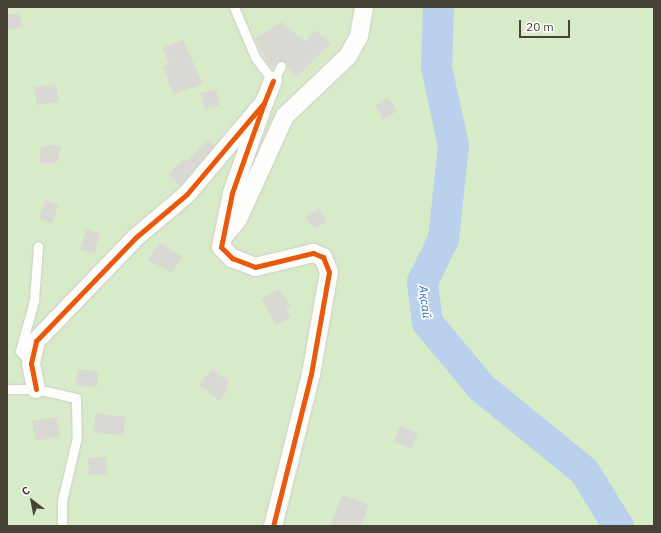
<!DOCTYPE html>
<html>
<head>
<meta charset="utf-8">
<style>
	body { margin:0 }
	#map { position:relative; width:661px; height:533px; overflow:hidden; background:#f0efe9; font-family:"IBM Plex Sans",sans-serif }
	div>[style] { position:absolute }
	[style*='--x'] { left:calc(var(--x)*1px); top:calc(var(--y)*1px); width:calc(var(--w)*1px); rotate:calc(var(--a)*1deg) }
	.green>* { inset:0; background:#d8ebc9; transform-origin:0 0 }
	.river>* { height:31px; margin:-15.5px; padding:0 15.5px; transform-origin:15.5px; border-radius:15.5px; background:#bad1ed }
	.building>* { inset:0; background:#d9d8d2; transform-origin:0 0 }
	.roads { filter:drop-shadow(0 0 1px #cecdc7) drop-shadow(0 0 1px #cecdc7) }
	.service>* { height:9px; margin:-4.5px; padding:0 4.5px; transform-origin:4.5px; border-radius:4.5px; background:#fdfdfc }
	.minor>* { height:18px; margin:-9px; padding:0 9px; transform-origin:9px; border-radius:9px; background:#fdfdfc }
	.cycleway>* { height:5px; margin:-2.5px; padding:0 2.5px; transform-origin:2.5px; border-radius:2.5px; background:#e8590c }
	span { translate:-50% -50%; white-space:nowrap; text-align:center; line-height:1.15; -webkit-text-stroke:3px #fff; paint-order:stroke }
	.water-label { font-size:12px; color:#3066b0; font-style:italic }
	.frame { position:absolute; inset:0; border:8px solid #464236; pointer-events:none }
	.north { position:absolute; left:12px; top:481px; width:40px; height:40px; -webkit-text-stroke:3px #fff; paint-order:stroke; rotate:328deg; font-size:11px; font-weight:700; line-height:16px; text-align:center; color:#464236 }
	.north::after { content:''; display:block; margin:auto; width:14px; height:18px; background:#464236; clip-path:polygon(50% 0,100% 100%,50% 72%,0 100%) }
	.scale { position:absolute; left:519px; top:20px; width:51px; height:18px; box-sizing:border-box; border:2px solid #464236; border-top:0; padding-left:5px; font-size:12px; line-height:14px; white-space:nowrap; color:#464236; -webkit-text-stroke:3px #fff; paint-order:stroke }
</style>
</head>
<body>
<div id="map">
	<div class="green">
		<i style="left:7px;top:7px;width:647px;height:519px"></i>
	</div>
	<div class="river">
		<i style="--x:438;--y:7;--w:60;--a:91.9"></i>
		<i style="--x:436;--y:67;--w:80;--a:77.7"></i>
		<i style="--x:453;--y:145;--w:94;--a:96.1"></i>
		<i style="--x:443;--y:238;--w:49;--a:115.5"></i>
		<i style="--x:422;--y:282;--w:40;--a:82.9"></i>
		<i style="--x:427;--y:322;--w:85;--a:50.3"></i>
		<i style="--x:481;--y:387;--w:133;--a:39.2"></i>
		<i style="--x:584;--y:471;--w:65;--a:58.3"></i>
	</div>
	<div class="building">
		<i style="clip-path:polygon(19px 13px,22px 27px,7px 30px,7px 15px)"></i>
		<i style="clip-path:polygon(282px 22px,305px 42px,315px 30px,331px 43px,297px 77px,283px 61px,270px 67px,255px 38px)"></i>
		<i style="clip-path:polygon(183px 40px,203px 84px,173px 94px,163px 66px,169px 64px,163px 48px)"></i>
		<i style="left:56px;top:84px;width:18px;height:22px;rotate:81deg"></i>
		<i style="left:216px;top:89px;width:17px;height:16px;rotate:77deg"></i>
		<i style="clip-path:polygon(388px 97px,397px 111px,383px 120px,376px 105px)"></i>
		<i style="clip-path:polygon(208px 139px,215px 145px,180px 186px,168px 174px,184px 159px,187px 162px)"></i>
		<i style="clip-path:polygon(48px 145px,62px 147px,58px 161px,51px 164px,39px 162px,41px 147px)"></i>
		<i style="left:45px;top:200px;width:14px;height:20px;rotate:17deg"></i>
		<i style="clip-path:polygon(319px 208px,327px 222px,315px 228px,305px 218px)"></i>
		<i style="left:86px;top:229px;width:15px;height:21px;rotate:16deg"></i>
		<i style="clip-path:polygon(160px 243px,183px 257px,171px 273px,148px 260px)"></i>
		<i style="clip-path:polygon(279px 289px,291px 306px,286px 309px,291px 318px,276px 326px,261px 298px)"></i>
		<i style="clip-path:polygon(213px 368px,229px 382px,225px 387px,228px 390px,219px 401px,199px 384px)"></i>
		<i style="left:78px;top:369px;width:21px;height:16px;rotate:8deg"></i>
		<i style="left:96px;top:413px;width:30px;height:19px;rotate:8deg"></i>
		<i style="left:57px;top:417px;width:20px;height:25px;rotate:81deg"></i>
		<i style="left:400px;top:426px;width:19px;height:17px;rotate:21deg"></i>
		<i style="left:106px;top:457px;width:17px;height:18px;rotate:87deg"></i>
		<i style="clip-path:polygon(342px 495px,369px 504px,361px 526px,330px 526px)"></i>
	</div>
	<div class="roads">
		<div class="service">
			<i style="--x:234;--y:7;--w:54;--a:67.2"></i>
			<i style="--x:255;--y:57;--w:30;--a:53"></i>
			<i style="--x:273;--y:81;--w:17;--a:-62"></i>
			<i style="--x:31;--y:363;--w:16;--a:-133"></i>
			<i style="--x:20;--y:351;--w:52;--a:-74.4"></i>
			<i style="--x:34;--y:301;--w:55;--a:-85.8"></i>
			<i style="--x:7;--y:389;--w:29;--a:0"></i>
			<i style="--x:36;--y:389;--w:41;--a:12.7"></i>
			<i style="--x:76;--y:398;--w:39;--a:89"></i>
			<i style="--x:77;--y:437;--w:66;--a:103.2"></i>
			<i style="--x:62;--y:501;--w:25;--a:90"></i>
		</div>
		<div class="minor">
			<i style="--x:264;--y:103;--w:96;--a:109.6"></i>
			<i style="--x:232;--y:193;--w:55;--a:101.5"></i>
			<i style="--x:221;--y:247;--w:16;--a:45"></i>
			<i style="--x:232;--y:258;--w:25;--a:21"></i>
			<i style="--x:255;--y:267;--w:60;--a:-13.6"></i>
			<i style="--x:313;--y:253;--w:11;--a:22"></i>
			<i style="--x:323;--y:257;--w:16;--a:68"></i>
			<i style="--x:329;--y:272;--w:104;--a:100"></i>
			<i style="--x:311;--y:374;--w:157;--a:104"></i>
			<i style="--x:223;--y:237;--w:23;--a:-50"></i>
			<i style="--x:238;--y:219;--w:113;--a:-65.5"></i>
			<i style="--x:285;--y:116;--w:87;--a:-43.6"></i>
			<i style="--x:348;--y:56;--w:23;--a:-61"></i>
			<i style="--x:359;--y:36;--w:29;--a:-80"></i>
			<i style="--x:36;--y:389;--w:26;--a:-101"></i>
			<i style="--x:31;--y:363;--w:23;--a:-77"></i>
			<i style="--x:36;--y:341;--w:143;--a:-46.1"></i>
			<i style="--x:135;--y:238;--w:68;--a:-40.2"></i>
			<i style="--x:187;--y:194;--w:119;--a:-49.8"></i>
			<i style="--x:264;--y:103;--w:24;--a:-68"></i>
		</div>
	</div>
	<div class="cycleway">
		<i style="--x:264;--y:103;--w:96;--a:109.6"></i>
		<i style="--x:232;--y:193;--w:55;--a:101.5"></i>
		<i style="--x:221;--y:247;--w:16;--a:45"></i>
		<i style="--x:232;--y:258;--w:25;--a:21"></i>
		<i style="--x:255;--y:267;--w:60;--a:-13.6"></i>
		<i style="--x:313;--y:253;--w:11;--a:22"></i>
		<i style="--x:323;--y:257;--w:16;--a:68"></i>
		<i style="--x:329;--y:272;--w:104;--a:100"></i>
		<i style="--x:311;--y:374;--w:157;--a:104"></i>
		<i style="--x:36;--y:389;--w:26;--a:-101"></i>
		<i style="--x:31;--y:363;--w:23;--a:-77"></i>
		<i style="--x:36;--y:341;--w:143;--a:-46.1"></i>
		<i style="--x:135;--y:238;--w:68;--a:-40.2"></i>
		<i style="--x:187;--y:194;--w:119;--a:-49.8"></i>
		<i style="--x:264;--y:103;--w:24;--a:-68"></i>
	</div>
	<div class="water-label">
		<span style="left:425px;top:302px;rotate:83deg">Ақсай</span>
	</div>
	<div class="frame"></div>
	<div class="north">С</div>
	<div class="scale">20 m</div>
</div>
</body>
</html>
